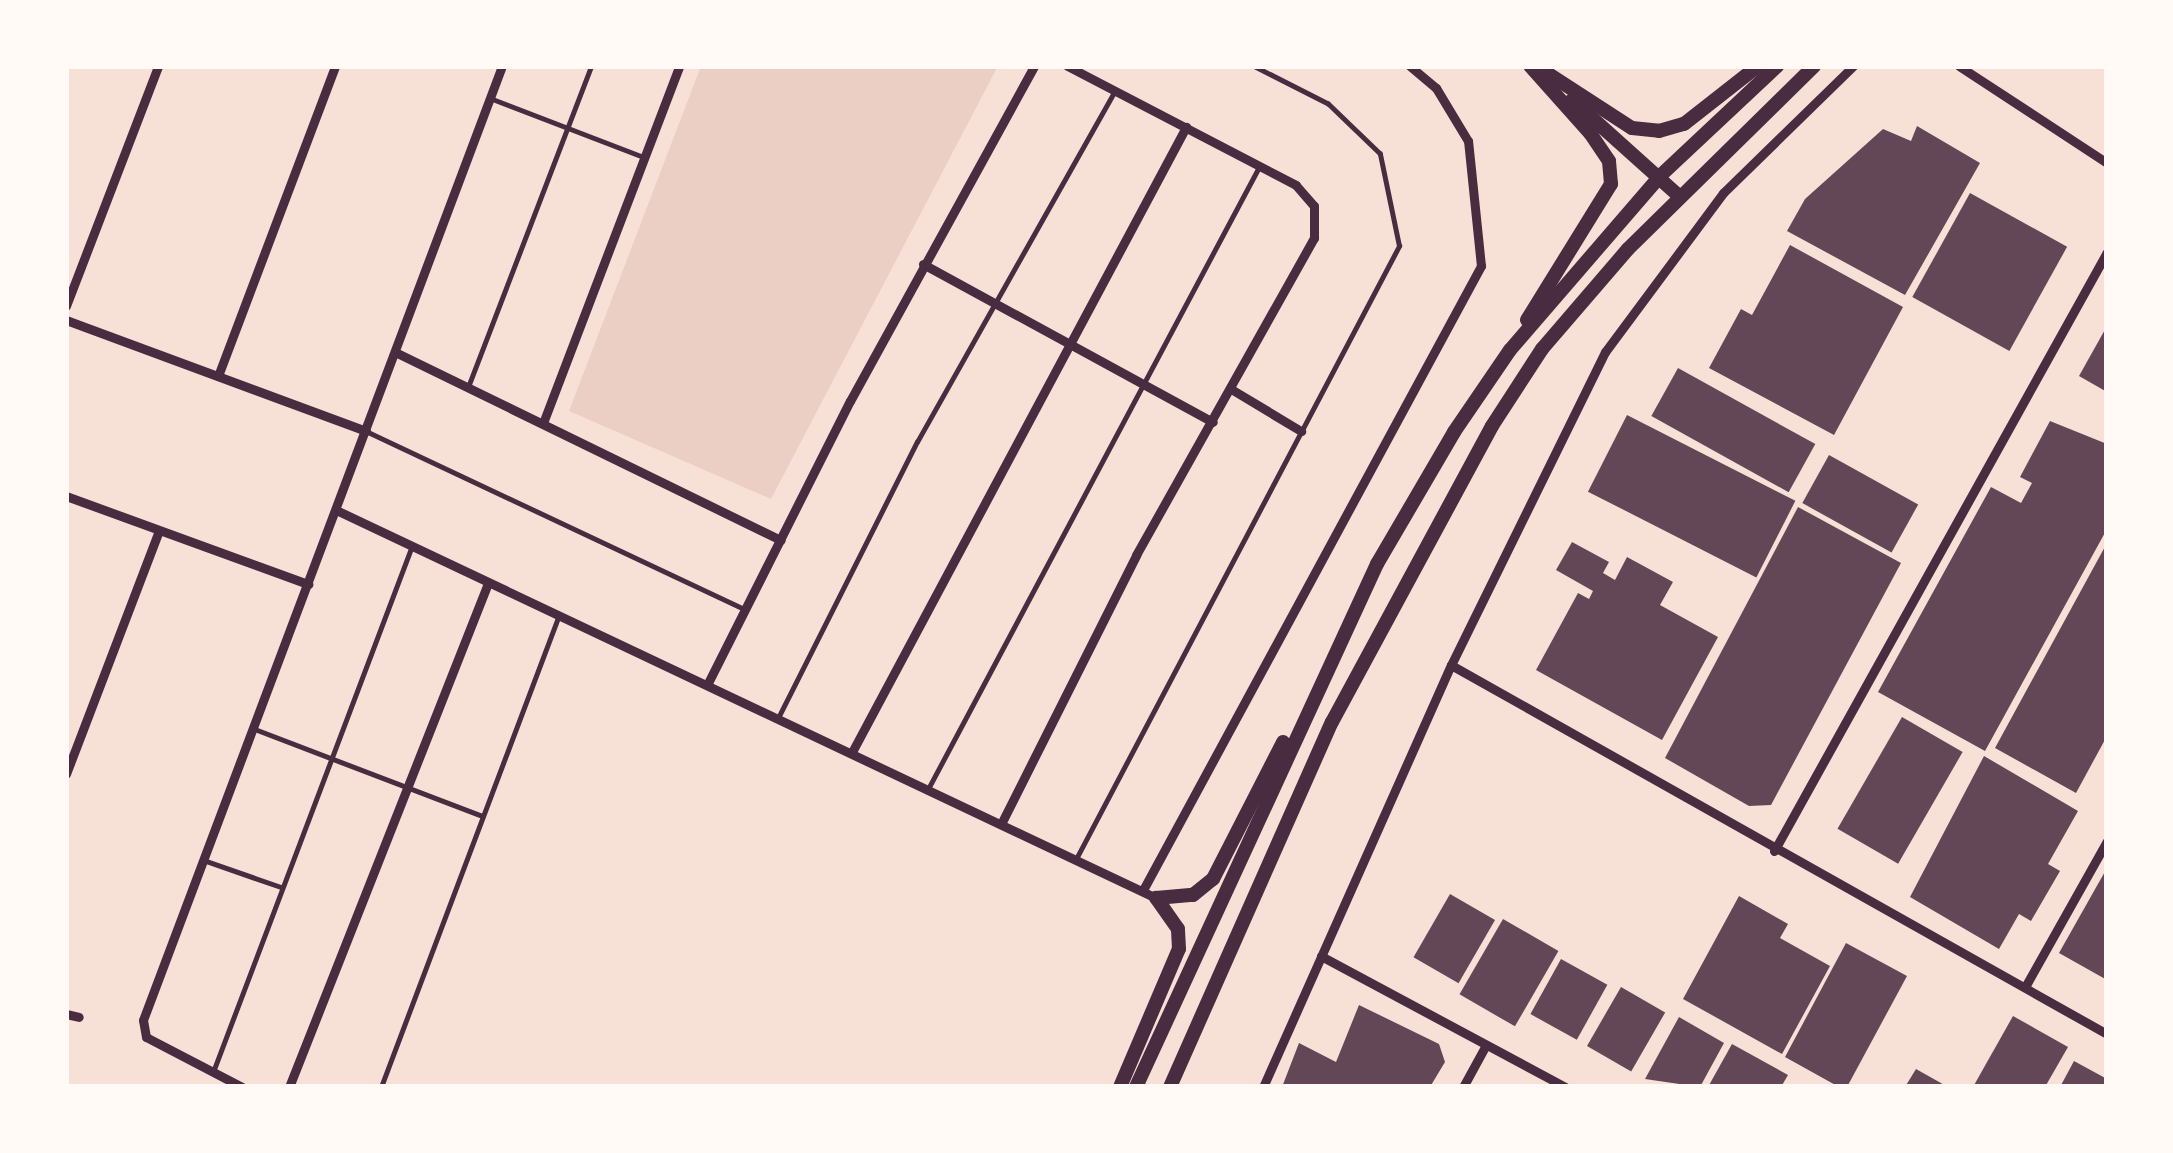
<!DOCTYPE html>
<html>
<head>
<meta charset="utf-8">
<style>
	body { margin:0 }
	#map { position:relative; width:2173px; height:1153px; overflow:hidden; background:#f7e1d7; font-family:Lato,sans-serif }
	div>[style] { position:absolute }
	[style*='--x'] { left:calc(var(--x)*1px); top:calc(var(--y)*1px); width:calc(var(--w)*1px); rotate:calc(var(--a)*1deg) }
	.green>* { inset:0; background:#ebcfc5 }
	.building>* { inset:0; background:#644757; transform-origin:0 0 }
	.service>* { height:4.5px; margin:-2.25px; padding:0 2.25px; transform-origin:2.25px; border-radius:2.25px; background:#4a2c40 }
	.minor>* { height:9px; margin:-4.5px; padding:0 4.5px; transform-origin:4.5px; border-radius:4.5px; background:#4a2c40 }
	.secondary>* { height:14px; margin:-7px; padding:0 7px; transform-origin:7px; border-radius:7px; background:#4a2c40 }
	span { translate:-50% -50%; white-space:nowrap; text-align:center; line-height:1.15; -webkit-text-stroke:9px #fffaf5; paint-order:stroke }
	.frame { position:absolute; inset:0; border:69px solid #fffaf5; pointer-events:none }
</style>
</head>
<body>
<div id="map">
	<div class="green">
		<i style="clip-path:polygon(701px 66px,998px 66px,771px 499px,569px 411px)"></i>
	</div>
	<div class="building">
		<i style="clip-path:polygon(1917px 126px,1980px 163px,1905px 295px,1787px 231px,1805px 199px,1883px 129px,1911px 141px)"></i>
		<i style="left:1970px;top:193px;width:111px;height:119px;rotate:29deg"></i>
		<i style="clip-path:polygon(1790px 245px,1903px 307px,1834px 435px,1709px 368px,1741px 309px,1752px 315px)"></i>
		<i style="clip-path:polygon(2107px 326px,2107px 392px,2079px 376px)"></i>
		<i style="left:1678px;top:368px;width:157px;height:55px;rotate:29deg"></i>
		<i style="left:1627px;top:415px;width:189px;height:86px;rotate:27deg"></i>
		<i style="clip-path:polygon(2050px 421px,2107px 444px,2107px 529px,1985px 751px,1878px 692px,1991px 487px,2021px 503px,2032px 483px,2020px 477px)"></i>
		<i style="left:1829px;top:455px;width:102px;height:55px;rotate:29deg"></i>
		<i style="clip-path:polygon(1798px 507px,1901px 563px,1771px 805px,1749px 806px,1665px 758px)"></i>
		<i style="clip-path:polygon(1572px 542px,1609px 562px,1603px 573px,1615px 580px,1627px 557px,1673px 582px,1660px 605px,1718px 637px,1662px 740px,1536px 670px,1578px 593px,1589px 599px,1593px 591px,1556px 570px)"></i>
		<i style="clip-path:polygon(2107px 543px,2107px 736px,2076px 793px,1995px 748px)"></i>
		<i style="left:1902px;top:717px;width:70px;height:129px;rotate:30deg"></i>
		<i style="clip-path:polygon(1984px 756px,2078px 811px,2048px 864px,2060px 871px,2031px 921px,2019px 914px,1999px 949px,1910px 897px)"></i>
		<i style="clip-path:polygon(2107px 868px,2107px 980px,2059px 953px)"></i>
		<i style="left:1450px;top:894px;width:52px;height:73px;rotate:30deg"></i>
		<i style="clip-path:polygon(1739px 896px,1788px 924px,1780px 938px,1830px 966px,1782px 1054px,1683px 999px)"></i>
		<i style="left:1503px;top:919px;width:64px;height:87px;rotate:30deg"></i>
		<i style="clip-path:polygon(1846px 943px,1907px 976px,1847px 1087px,1839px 1087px,1785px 1057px)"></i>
		<i style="left:1561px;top:959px;width:53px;height:63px;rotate:29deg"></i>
		<i style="left:1621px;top:987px;width:51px;height:68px;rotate:30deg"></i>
		<i style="clip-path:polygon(1359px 1005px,1439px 1044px,1445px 1062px,1430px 1087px,1282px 1087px,1299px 1043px,1336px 1062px)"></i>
		<i style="clip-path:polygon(2013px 1016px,2068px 1047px,2045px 1087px,1973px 1087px)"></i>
		<i style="clip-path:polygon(1679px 1017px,1724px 1043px,1700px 1087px,1645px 1079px)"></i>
		<i style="clip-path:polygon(1732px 1044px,1788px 1075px,1781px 1087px,1708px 1087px)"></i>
		<i style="clip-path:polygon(2074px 1061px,2107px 1079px,2107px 1087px,2060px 1087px)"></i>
		<i style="clip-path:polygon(1916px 1069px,1948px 1087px,1905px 1087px)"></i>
	</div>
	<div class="service">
		<i style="--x:490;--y:98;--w:162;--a:21"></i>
		<i style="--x:468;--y:387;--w:344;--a:-69"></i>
		<i style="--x:366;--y:431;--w:420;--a:25.2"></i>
		<i style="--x:779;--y:716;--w:307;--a:-63.3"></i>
		<i style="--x:917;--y:442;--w:402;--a:-60.6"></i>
		<i style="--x:252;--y:728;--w:246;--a:20.9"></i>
		<i style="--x:928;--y:789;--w:702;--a:-61.98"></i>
		<i style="--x:1076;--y:859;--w:693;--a:-62.21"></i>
		<i style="--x:1399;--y:246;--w:94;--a:-101.7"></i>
		<i style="--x:1380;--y:154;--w:72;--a:-136.1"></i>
		<i style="--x:1328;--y:104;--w:84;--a:-153.1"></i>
		<i style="--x:206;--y:861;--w:79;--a:19.1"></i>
		<i style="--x:213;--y:1072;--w:562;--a:-69.28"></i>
		<i style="--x:381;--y:1087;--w:504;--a:-69.34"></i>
	</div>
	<div class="minor">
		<i style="--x:1959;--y:66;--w:177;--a:33.2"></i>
		<i style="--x:923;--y:264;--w:330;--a:28.6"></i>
		<i style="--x:66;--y:306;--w:257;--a:-69"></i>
		<i style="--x:66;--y:320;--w:320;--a:20.3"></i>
		<i style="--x:395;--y:352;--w:429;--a:26"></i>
		<i style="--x:218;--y:376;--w:331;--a:-69.3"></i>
		<i style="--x:1231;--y:389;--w:82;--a:31"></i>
		<i style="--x:543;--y:423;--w:382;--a:-69.1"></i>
		<i style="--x:66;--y:496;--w:258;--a:20"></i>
		<i style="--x:336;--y:510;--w:907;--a:25.32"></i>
		<i style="--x:1451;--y:665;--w:753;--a:29.36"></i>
		<i style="--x:709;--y:681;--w:313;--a:-63.3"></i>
		<i style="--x:850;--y:401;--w:382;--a:-61.2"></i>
		<i style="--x:852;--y:752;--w:709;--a:-61.88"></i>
		<i style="--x:66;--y:774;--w:260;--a:-69.1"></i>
		<i style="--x:1002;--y:822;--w:299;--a:-63.3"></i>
		<i style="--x:1136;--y:555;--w:364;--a:-60.7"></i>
		<i style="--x:1314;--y:238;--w:32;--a:-90"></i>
		<i style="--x:1314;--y:206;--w:28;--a:-131"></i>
		<i style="--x:1296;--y:185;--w:258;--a:-152.5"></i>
		<i style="--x:1774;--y:851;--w:685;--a:-60.93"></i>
		<i style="--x:1143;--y:890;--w:710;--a:-61.56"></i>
		<i style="--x:1481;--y:266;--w:126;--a:-95.9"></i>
		<i style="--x:1468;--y:141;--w:62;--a:-121.1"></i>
		<i style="--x:1436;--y:88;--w:34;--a:-140"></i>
		<i style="--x:1321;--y:956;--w:277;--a:28.2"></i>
		<i style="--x:2025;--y:987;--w:167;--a:-60.7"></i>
		<i style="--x:66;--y:1014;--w:13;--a:13"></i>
		<i style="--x:242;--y:1087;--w:108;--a:-152.5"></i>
		<i style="--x:146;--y:1037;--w:17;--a:-100"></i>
		<i style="--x:143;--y:1020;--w:1019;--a:-69.38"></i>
		<i style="--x:289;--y:1087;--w:542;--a:-68.45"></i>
		<i style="--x:1263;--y:1087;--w:462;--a:-66"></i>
		<i style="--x:1451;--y:665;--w:349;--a:-63.8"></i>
		<i style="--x:1605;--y:352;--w:198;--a:-53.4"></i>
		<i style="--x:1723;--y:193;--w:182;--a:-44.3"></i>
		<i style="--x:1463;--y:1087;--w:48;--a:-61.3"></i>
	</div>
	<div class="secondary">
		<i style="--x:1541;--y:69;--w:108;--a:33"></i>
		<i style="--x:1632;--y:128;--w:27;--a:6"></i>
		<i style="--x:1659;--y:131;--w:26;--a:-16"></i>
		<i style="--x:1684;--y:124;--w:94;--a:-38.1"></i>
		<i style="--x:1572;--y:100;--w:145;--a:41.9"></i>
		<i style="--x:1527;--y:320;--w:160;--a:-58.3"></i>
		<i style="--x:1611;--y:184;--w:23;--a:-95"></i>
		<i style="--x:1609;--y:161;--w:34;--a:-124"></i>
		<i style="--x:1590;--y:133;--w:90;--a:-131.8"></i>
		<i style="--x:1156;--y:898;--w:37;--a:-5"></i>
		<i style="--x:1193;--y:895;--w:26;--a:-39"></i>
		<i style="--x:1213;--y:879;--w:154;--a:-62.9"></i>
		<i style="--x:1120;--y:1087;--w:150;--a:-66.9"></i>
		<i style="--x:1179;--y:949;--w:20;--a:-93"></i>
		<i style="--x:1178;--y:929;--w:38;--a:-125"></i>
		<i style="--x:1136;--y:1087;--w:576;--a:-65.26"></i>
		<i style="--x:1377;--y:564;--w:153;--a:-59.7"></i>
		<i style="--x:1454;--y:432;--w:99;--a:-55.7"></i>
		<i style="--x:1510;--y:350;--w:230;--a:-49.2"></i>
		<i style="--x:1660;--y:176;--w:161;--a:-43.2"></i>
		<i style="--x:1170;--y:1087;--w:399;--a:-66.1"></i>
		<i style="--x:1332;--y:722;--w:336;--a:-61.6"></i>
		<i style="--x:1492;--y:426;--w:92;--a:-57"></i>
		<i style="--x:1542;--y:349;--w:132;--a:-49.3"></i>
		<i style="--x:1628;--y:249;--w:261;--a:-44.5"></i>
	</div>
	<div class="frame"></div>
</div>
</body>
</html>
